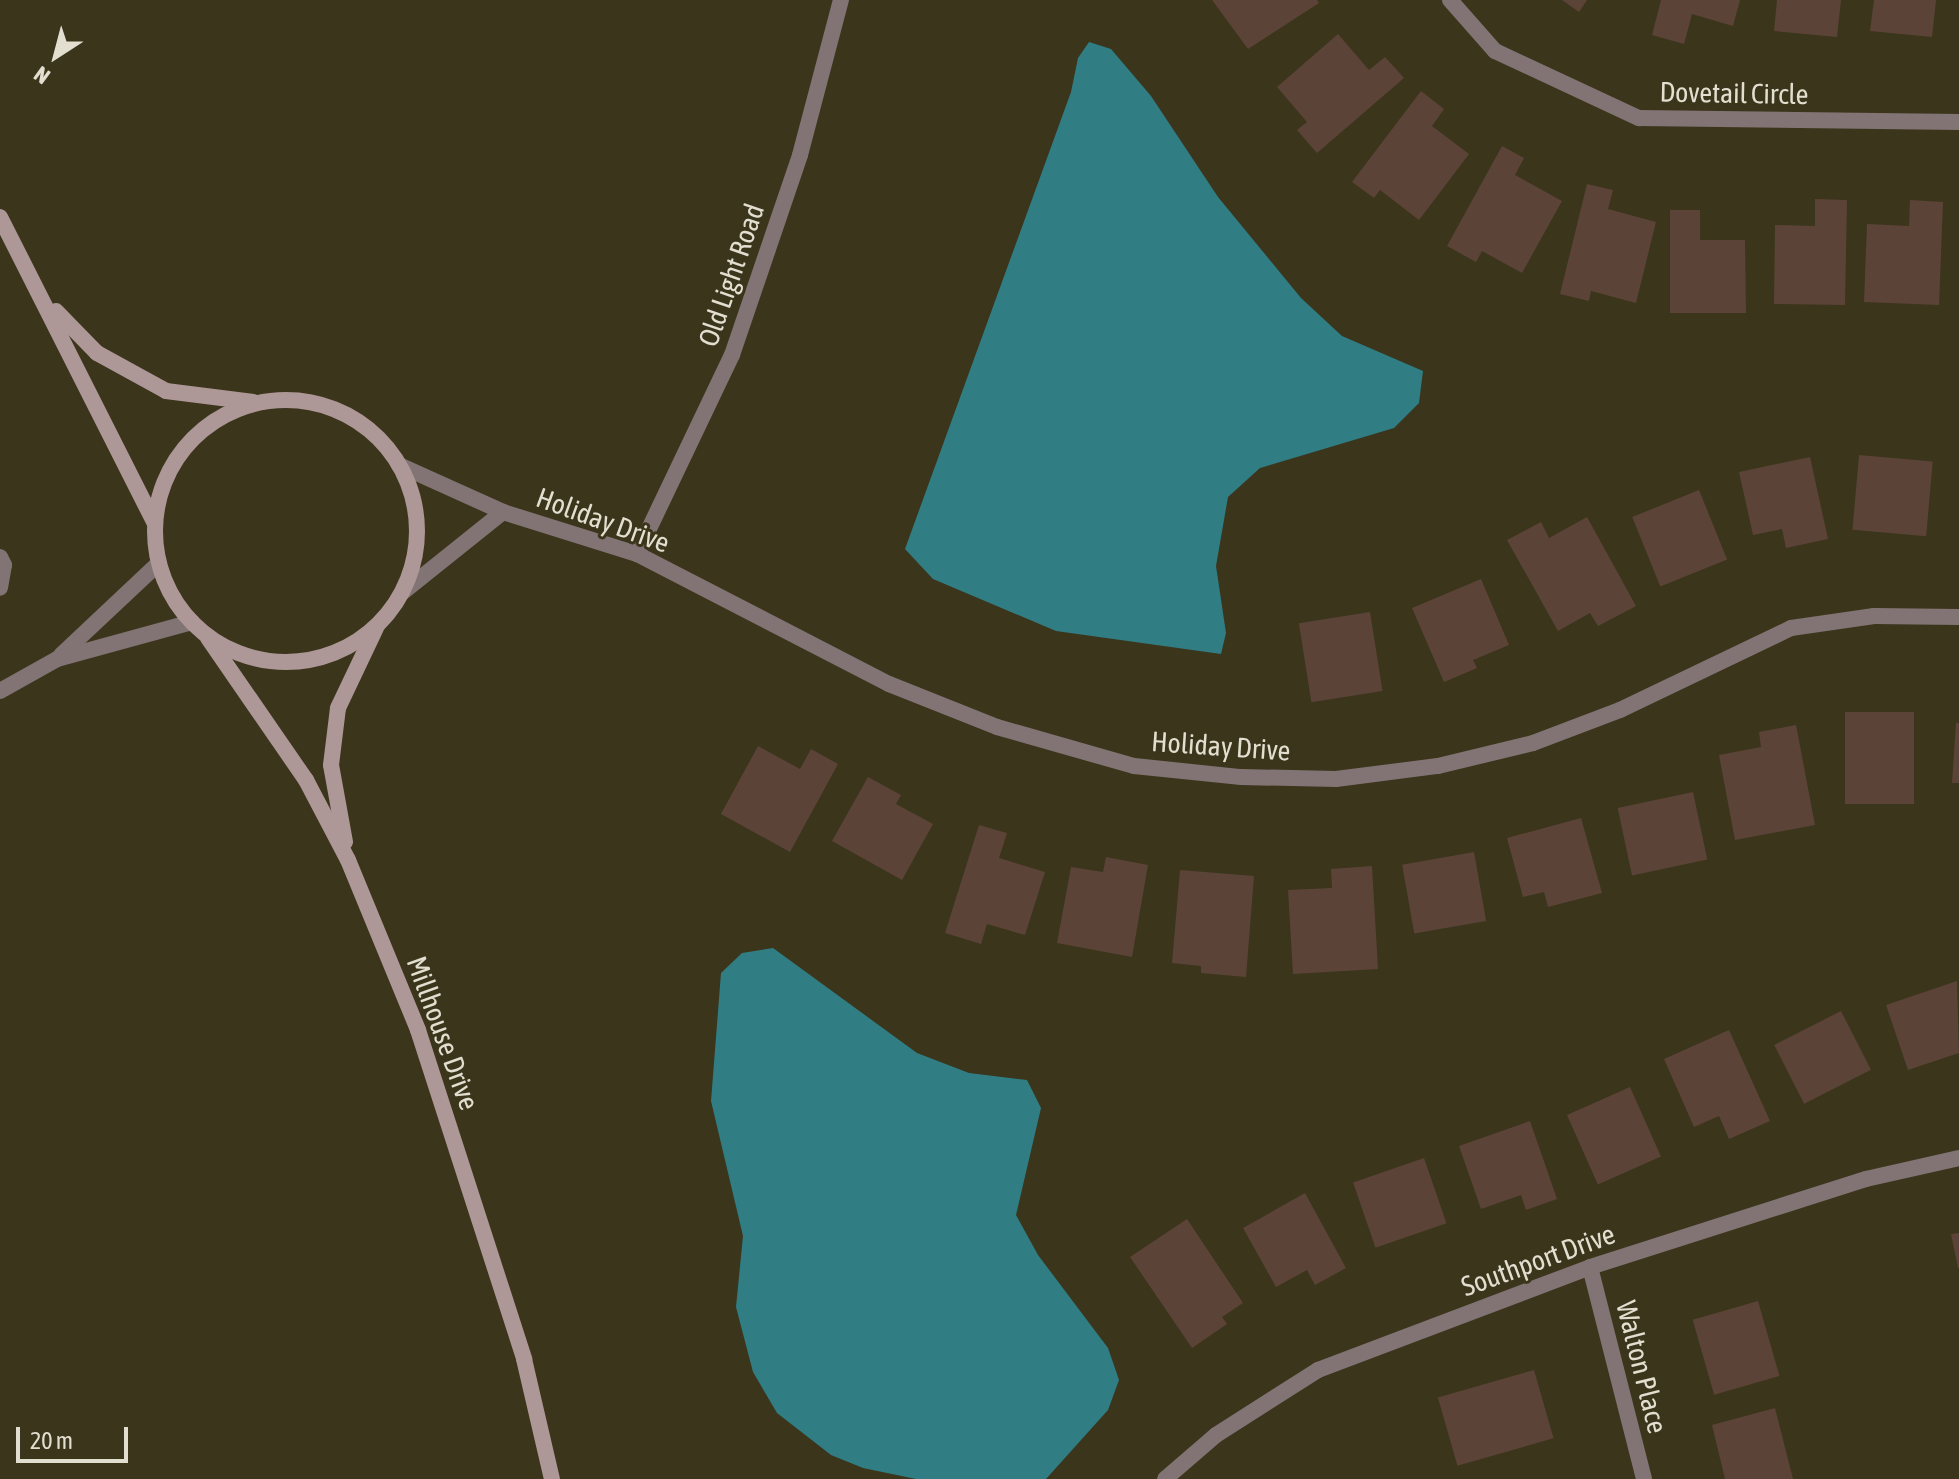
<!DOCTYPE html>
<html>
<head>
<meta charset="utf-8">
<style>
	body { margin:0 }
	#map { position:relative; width:1959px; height:1479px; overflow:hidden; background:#3b351c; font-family:"Asap Condensed",sans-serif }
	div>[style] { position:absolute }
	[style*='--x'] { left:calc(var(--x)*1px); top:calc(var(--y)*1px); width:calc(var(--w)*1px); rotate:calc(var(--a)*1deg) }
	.water>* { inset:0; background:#307e84 }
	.building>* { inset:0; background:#5c4337; transform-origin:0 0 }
	.lane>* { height:16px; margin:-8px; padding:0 8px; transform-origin:8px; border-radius:8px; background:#827474 }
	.street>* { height:16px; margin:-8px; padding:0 8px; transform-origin:8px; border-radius:8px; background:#827474 }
	.secondary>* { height:16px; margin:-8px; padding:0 8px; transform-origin:8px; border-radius:8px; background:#ae9797 }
	.secondary>.ring { margin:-8px; padding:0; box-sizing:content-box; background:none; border:16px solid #ae9797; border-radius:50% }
	span { translate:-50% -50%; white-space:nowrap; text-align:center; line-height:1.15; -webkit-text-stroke:6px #3b351c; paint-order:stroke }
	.street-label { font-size:28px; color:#e3dfd0 }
	.north { position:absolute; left:16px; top:16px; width:80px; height:80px; -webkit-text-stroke:6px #3b351c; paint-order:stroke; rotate:216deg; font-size:22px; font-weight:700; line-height:32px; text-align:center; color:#e3dfd0 }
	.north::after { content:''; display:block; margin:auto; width:28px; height:36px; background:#e3dfd0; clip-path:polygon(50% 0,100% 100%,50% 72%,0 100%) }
	.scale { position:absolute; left:16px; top:1427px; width:112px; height:36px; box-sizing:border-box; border:4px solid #e3dfd0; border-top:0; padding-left:10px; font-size:24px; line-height:28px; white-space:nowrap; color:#e3dfd0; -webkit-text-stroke:6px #3b351c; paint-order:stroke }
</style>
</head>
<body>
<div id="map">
	<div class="water">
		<i style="clip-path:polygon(1089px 42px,1111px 49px,1151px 96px,1218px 197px,1301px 298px,1342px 336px,1423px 371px,1419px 403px,1394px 428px,1260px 468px,1228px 497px,1216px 566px,1226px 633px,1221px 654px,1056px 631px,933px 579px,905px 549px,1071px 92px,1078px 58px)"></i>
		<i style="clip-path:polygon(773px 948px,917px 1053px,969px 1073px,1027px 1080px,1041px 1108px,1016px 1215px,1038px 1255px,1108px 1348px,1119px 1380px,1108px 1410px,1046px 1479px,916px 1479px,863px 1468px,831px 1455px,777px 1413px,753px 1372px,736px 1307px,743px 1236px,711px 1101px,721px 973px,742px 953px)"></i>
	</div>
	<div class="building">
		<i style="clip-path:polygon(1212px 0,1317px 0,1319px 3px,1248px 49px)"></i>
		<i style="clip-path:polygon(1562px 0,1587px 0,1579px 12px)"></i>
		<i style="clip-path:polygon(1661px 0,1740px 0,1733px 26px,1692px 14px,1684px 44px,1652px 35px)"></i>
		<i style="clip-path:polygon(1777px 0,1841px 0,1837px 37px,1774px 31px)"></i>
		<i style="clip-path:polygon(1874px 0,1936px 0,1932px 37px,1870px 31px)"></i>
		<i style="clip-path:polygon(1338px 34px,1369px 70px,1385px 57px,1404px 78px,1317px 153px,1297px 130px,1307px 122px,1277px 87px)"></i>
		<i style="clip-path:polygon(1421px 91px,1444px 109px,1432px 126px,1469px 154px,1419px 220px,1380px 190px,1374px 198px,1352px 182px)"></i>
		<i style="clip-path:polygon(1502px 146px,1524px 158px,1515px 175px,1562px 201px,1522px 273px,1482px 251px,1476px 262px,1447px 246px)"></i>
		<i style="clip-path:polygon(1587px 184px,1613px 190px,1608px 209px,1656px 222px,1636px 303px,1591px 291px,1589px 301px,1560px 294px)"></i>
		<i style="clip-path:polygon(1815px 199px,1847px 200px,1845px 305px,1774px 304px,1775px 225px,1815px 226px)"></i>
		<i style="clip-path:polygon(1910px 200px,1943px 202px,1939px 305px,1864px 302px,1867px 224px,1909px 226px)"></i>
		<i style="clip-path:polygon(1670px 210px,1700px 210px,1700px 240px,1745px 240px,1746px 313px,1670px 313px)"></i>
		<i style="left:1859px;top:455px;width:74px;height:75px;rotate:5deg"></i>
		<i style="clip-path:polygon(1810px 457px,1828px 539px,1786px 548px,1782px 529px,1753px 535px,1739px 472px)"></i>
		<i style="left:1699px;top:490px;width:75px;height:72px;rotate:68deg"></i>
		<i style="clip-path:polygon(1587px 517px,1636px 606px,1598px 626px,1590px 613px,1558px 631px,1507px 540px,1541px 522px,1549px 538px)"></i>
		<i style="clip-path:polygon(1481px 579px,1509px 645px,1473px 660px,1477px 668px,1444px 682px,1412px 608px)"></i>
		<i style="left:1370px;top:612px;width:80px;height:72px;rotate:81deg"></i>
		<i style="left:1845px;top:712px;width:69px;height:92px"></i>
		<i style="clip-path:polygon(1956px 723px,1959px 723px,1959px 783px,1952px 783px)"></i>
		<i style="clip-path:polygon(1796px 725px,1815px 825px,1735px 840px,1719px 755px,1761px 747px,1759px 732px)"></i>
		<i style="clip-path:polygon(758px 746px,800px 769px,811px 749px,838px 764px,790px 852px,721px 814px)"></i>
		<i style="clip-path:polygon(868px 777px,901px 795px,896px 804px,933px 824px,902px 880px,832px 841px)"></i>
		<i style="left:1693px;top:792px;width:69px;height:77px;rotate:78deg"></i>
		<i style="clip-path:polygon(1581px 818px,1602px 893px,1548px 907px,1544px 892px,1523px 897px,1507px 838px)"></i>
		<i style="clip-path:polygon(979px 825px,1007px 833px,999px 858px,1045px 872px,1025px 935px,987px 924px,981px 944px,945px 933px)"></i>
		<i style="left:1474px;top:852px;width:70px;height:73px;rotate:80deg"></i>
		<i style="clip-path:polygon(1106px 857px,1148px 865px,1132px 957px,1057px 943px,1071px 867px,1103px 872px)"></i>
		<i style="clip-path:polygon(1372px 866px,1378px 969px,1293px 974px,1288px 890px,1332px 888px,1331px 869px)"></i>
		<i style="clip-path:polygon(1180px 870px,1254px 876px,1246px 977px,1201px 973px,1201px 966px,1172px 963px)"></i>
		<i style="clip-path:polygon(1957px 981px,1959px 1053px,1908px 1070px,1886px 1005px)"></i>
		<i style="left:1841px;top:1011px;width:66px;height:75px;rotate:63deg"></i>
		<i style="clip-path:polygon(1729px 1030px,1770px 1121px,1729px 1139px,1719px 1116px,1694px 1127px,1664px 1059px)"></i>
		<i style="left:1630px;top:1087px;width:76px;height:69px;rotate:66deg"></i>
		<i style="clip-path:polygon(1530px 1121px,1557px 1199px,1526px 1210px,1521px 1195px,1481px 1209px,1459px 1146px)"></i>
		<i style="left:1424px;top:1158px;width:69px;height:75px;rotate:71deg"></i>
		<i style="clip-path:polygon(1305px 1193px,1346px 1268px,1315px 1285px,1307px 1270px,1276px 1287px,1243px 1228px)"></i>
		<i style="clip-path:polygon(1187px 1219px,1243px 1303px,1222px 1317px,1227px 1324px,1192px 1348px,1130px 1257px)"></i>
		<i style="clip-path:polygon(1959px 1233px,1959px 1268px,1958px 1268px,1951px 1234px)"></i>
		<i style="left:1758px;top:1301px;width:78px;height:68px;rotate:74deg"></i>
		<i style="left:1534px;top:1370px;width:71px;height:100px;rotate:74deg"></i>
		<i style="clip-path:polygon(1775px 1408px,1793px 1479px,1725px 1479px,1712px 1425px)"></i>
	</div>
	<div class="lane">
		<i style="--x:0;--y:557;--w:9;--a:63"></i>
		<i style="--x:4;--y:565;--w:23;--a:100"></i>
		<i style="--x:61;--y:655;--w:133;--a:-43.2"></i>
		<i style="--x:0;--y:691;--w:65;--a:-29.3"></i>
		<i style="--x:57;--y:659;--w:140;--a:-15.3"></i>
	</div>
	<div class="street">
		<i style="--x:1450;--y:0;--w:68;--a:48.6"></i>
		<i style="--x:1495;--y:51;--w:159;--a:25"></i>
		<i style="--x:1639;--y:118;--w:320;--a:0.7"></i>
		<i style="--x:399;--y:465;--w:114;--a:24.3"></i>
		<i style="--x:503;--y:512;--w:140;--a:17.4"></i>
		<i style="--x:637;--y:554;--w:284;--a:27.3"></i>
		<i style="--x:889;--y:684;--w:116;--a:21.7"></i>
		<i style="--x:997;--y:727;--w:142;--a:15.9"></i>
		<i style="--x:1134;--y:766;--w:108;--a:5.9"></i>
		<i style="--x:1241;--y:777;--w:95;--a:1.2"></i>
		<i style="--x:1336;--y:779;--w:103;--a:-7.3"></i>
		<i style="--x:1438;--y:766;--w:98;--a:-13.6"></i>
		<i style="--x:1533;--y:743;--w:93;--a:-20.8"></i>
		<i style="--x:1620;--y:710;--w:190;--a:-25.6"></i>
		<i style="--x:1791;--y:628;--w:84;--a:-8.2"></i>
		<i style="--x:1874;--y:616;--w:85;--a:0.7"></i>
		<i style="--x:637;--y:554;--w:221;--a:-64.5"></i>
		<i style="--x:732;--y:355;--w:211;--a:-71.2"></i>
		<i style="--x:800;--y:155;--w:160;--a:-75.2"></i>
		<i style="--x:403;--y:592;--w:128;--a:-38.7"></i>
		<i style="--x:1590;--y:1267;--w:219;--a:75.7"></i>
		<i style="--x:1165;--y:1479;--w:67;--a:-40.8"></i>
		<i style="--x:1216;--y:1435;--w:121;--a:-32.5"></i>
		<i style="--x:1318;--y:1370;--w:291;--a:-20.7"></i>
		<i style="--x:1590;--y:1267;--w:290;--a:-17.7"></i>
		<i style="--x:1866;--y:1179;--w:95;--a:-12.7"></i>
	</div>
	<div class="secondary">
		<i style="--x:0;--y:217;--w:342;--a:63.2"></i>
		<i style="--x:56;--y:311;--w:59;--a:45.7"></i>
		<i style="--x:97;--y:353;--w:79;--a:28.8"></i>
		<i style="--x:166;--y:391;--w:88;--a:7.2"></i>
		<i class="ring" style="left:155px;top:400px;width:246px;height:246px"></i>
		<i style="--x:208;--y:638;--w:173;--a:55.4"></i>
		<i style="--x:306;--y:780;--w:90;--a:62.3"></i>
		<i style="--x:348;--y:860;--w:184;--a:67.6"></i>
		<i style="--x:418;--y:1030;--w:346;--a:72.1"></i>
		<i style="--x:524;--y:1359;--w:123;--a:76.9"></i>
		<i style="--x:345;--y:842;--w:78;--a:-100.3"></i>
		<i style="--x:331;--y:765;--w:57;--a:-83"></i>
		<i style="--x:338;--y:708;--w:89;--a:-64.6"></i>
	</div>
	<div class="street-label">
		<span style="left:1734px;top:93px;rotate:1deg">Dovetail Circle</span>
		<span style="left:731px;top:275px;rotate:-71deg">Old Light Road</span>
		<span style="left:603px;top:520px;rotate:20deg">Holiday Drive</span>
		<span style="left:1221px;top:746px;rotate:4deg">Holiday Drive</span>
		<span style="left:443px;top:1033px;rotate:70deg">Millhouse Drive</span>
		<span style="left:1538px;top:1260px;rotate:-20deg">Southport Drive</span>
		<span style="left:1642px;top:1367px;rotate:76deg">Walton Place</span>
	</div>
	<div class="north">N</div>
	<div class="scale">20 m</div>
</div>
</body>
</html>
